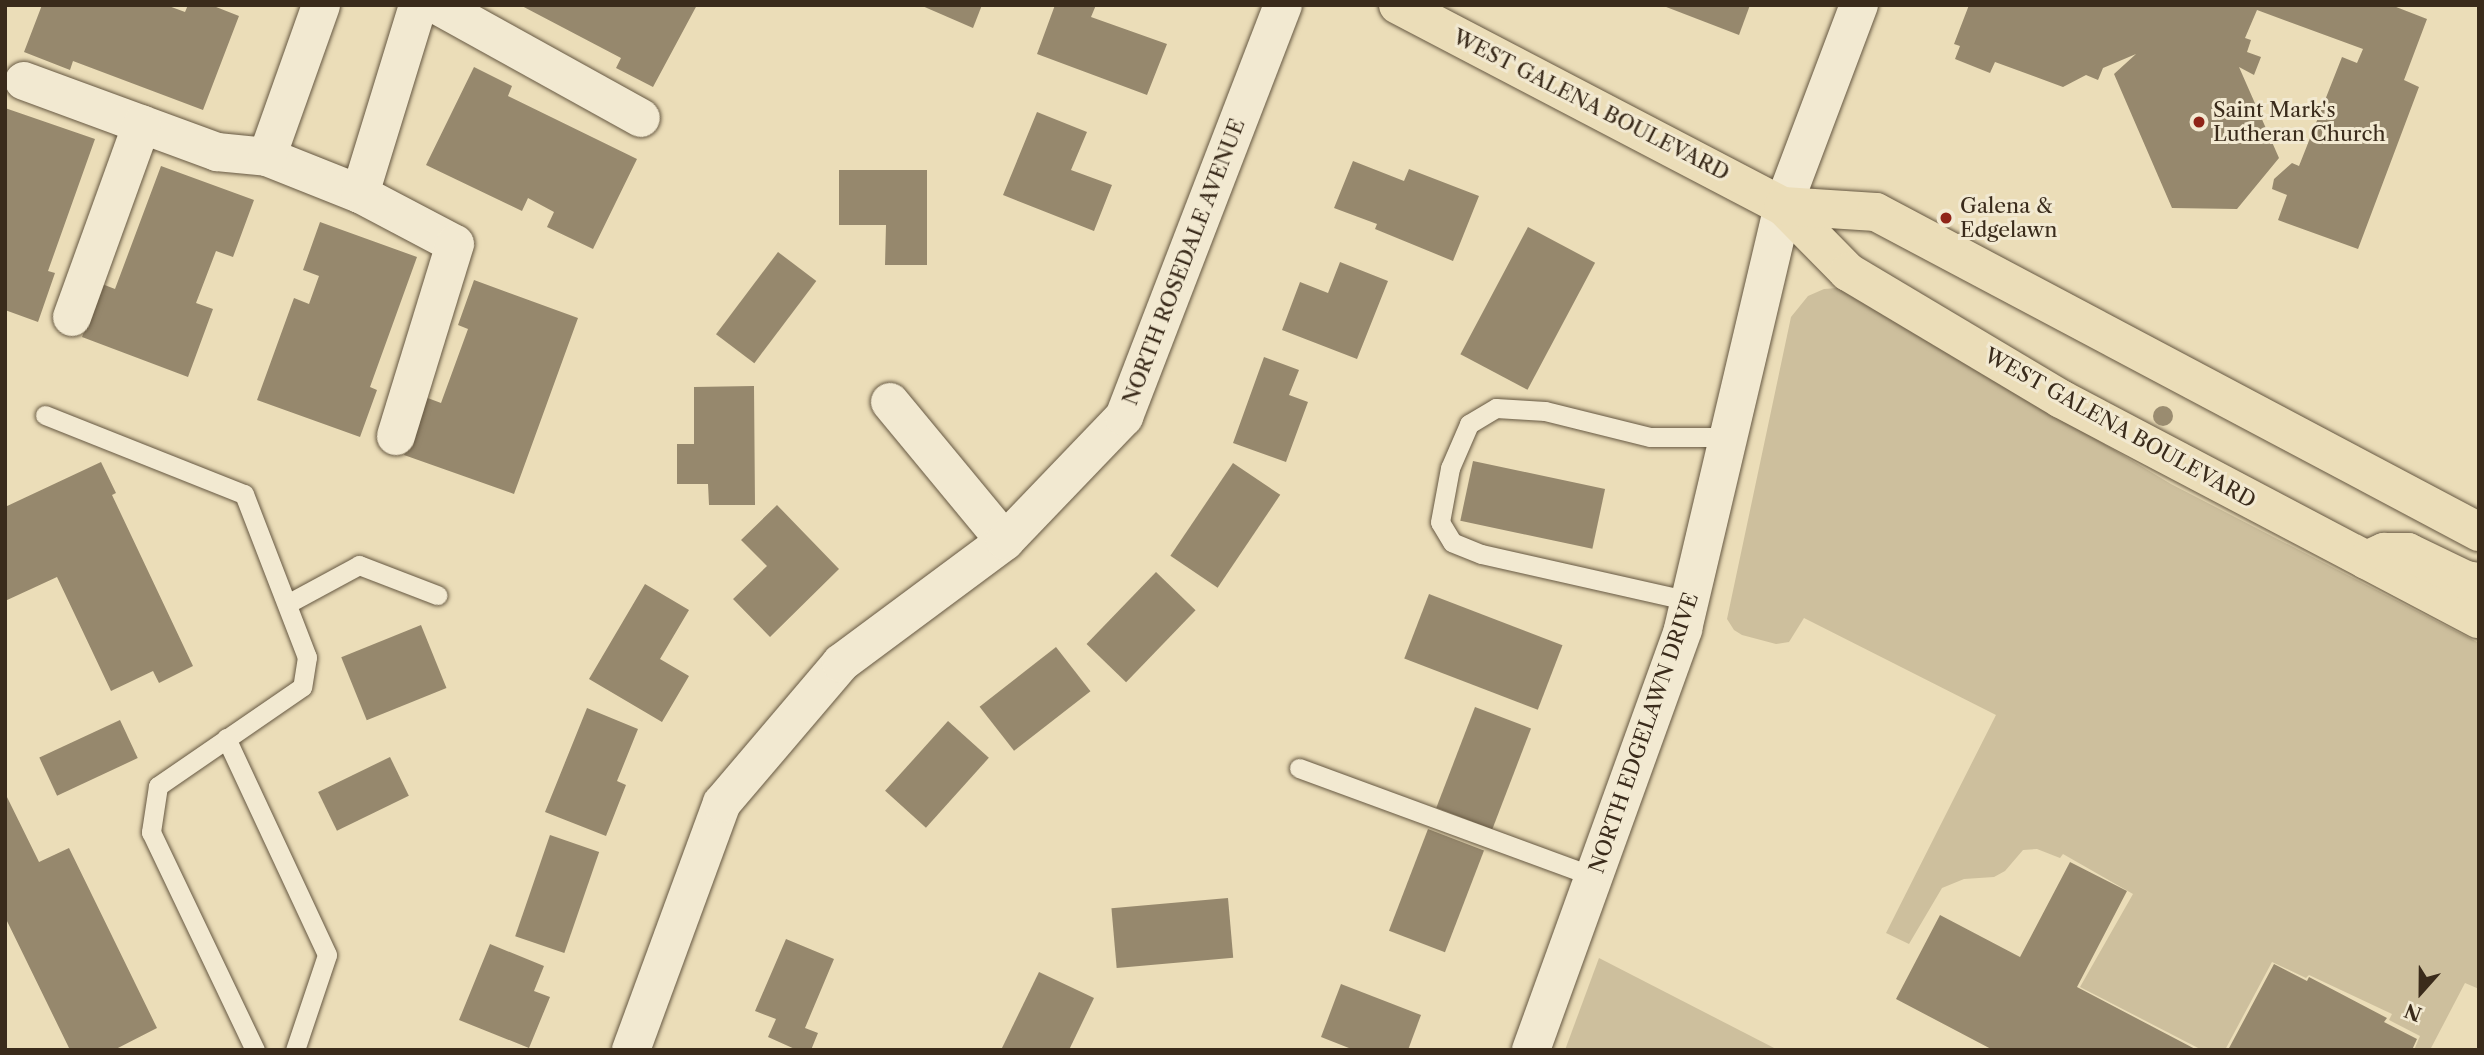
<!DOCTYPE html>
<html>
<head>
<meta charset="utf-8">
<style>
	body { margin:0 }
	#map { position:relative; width:2484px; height:1055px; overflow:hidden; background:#ebddb8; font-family:"Libre Caslon Text",serif }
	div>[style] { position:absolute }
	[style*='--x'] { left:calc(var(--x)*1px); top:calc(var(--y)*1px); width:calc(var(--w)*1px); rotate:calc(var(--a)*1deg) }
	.green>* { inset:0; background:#cdbf9d }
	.building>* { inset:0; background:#96886d; transform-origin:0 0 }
	.roads { filter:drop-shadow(0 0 2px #665842) drop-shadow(0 0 2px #665842) }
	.service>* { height:19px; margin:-9.5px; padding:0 9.5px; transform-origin:9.5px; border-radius:9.5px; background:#f2e9d1 }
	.minor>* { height:38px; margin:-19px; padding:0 19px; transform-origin:19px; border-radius:19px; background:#f2e9d1 }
	.tertiary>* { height:38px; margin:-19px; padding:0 19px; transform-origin:19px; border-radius:19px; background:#f2e9d1 }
	.primary>* { height:38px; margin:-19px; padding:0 19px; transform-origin:19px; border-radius:19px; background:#ebddb8 }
	.trees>* { width:20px; height:20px; margin:-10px; border-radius:50%; background:#9a8c70 }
	.dots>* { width:19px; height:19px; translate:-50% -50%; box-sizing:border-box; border:4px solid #f2e9d1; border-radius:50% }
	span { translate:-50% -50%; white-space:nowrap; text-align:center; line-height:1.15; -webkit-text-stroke:6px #f2e9d1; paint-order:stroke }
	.street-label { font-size:21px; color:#3a2b1b }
	.poi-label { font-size:21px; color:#3a2b1b }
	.left { translate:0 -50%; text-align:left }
	.frame { position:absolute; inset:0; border:7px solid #3a2b1b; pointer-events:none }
	.north { position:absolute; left:2386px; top:957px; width:70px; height:70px; -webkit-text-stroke:5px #f2e9d1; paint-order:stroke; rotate:201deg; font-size:19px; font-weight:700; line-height:28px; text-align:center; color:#3a2b1b }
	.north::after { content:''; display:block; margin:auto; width:24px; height:32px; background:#3a2b1b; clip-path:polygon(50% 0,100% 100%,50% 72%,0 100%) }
</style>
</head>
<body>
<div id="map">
	<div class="green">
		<i style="clip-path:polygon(1837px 288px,1849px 291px,2171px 484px,2479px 643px,2479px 989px,2465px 983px,2430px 1050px,2414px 1050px,2420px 1036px,2389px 1020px,2392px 1014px,2309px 975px,2306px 978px,2272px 962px,2225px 1050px,2202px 1050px,2080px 987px,2133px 894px,2063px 854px,2060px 858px,2037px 849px,2023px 850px,2005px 871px,1994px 877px,1964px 879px,1942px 888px,1909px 944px,1886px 933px,1996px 715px,1804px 618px,1789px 642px,1776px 644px,1742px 635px,1734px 630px,1727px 619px,1791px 317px,1808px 296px,1824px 289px)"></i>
		<i style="clip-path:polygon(1599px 958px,1778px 1050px,1565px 1050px)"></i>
	</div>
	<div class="building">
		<i style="clip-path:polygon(42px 5px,166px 5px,185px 12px,188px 5px,211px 5px,239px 16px,203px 110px,73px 61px,70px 70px,24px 52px)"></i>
		<i style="clip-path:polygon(520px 5px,697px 5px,653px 87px,616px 68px,621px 58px)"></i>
		<i style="clip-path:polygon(920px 5px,982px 5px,973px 28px)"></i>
		<i style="clip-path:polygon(1055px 5px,1096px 5px,1091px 17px,1167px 44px,1147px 95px,1037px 54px)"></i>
		<i style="clip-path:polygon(1661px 5px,1750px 5px,1739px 35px)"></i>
		<i style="clip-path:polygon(1969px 5px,2391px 5px,2427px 19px,2404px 80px,2419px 87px,2358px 249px,2278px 220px,2287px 195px,2272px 189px,2274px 179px,2292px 163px,2299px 166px,2342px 57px,2357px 63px,2363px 49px,2257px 10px,2245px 38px,2251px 40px,2247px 52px,2261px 57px,2254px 75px,2239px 67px,2279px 158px,2237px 209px,2172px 208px,2114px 74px,2136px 54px,2103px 68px,2098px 80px,2086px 75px,2063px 87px,1995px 62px,1990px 73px,1955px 59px,1960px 46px,1954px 44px)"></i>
		<i style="clip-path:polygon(474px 67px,512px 86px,508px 96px,637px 159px,593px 249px,547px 227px,554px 212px,528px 198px,522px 211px,426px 165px)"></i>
		<i style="clip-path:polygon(5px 108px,95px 139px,48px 271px,55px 273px,38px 322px,5px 310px)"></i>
		<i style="clip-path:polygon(1037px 112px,1087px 132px,1071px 170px,1112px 185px,1094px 231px,1003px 195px)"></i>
		<i style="clip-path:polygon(1353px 161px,1404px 181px,1409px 169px,1479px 196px,1453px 261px,1375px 229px,1377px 224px,1334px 208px)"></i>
		<i style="clip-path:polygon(161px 166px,254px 200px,233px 257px,216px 251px,196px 303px,213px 309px,188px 377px,82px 337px,102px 284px,115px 289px)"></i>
		<i style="clip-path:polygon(839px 170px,927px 170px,927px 265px,885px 265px,886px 225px,839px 225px)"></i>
		<i style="clip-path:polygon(320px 222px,417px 257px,370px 387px,377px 390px,360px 437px,257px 400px,294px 298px,309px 304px,319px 276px,303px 270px)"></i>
		<i style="left:1528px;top:227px;width:76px;height:144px;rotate:28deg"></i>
		<i style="left:778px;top:252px;width:48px;height:103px;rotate:37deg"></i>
		<i style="clip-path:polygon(1340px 262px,1388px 281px,1357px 359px,1282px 330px,1300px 282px,1328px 293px)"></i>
		<i style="clip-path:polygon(474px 280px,578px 318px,514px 494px,404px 455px,425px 397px,441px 403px,468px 329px,458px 325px)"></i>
		<i style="clip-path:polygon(1264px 357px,1299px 370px,1289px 395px,1308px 402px,1286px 462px,1233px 443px)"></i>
		<i style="clip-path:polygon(754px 386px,755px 505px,709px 505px,708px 484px,677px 484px,677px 444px,694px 444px,694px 387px)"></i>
		<i style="left:1473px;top:461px;width:135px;height:61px;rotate:12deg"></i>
		<i style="clip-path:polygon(101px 462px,116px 493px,112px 495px,193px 666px,159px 683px,153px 671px,111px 691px,57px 577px,5px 601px,5px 507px)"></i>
		<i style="left:1233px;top:463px;width:57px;height:112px;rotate:34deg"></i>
		<i style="clip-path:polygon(777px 505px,839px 569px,770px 637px,733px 599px,767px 566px,741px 540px)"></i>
		<i style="left:1156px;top:572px;width:55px;height:100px;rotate:44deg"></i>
		<i style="clip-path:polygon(645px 584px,689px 610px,660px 659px,689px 676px,662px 722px,589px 679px)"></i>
		<i style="left:1429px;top:594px;width:143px;height:69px;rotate:21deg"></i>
		<i style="left:421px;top:625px;width:68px;height:86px;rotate:68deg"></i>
		<i style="left:1056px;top:647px;width:56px;height:97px;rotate:52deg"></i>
		<i style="left:1475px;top:707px;width:60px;height:108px;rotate:21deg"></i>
		<i style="clip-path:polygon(587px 708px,638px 729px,617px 781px,626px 785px,606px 836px,545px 812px)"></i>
		<i style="left:120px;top:720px;width:42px;height:89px;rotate:65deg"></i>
		<i style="left:948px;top:721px;width:55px;height:94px;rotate:42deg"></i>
		<i style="left:390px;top:757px;width:43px;height:80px;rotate:64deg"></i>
		<i style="clip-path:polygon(5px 793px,39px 862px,69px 848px,157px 1028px,114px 1050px,70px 1050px,5px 917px)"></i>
		<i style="left:1428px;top:829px;width:60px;height:109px;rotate:21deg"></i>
		<i style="left:550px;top:835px;width:52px;height:107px;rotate:19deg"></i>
		<i style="clip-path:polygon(2070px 862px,2127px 891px,2077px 987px,2197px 1050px,1993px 1050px,1896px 999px,1940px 915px,2020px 957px)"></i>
		<i style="left:1228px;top:898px;width:60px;height:117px;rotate:85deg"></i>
		<i style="clip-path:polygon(786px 939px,834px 959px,805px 1028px,818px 1033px,811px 1050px,797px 1050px,768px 1037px,776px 1019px,755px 1011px)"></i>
		<i style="clip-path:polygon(490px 944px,544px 966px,534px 991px,550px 997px,529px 1048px,459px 1020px)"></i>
		<i style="clip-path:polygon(2274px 964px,2307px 981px,2309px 977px,2387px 1018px,2384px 1022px,2417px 1039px,2412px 1050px,2228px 1050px)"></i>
		<i style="clip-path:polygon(1039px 972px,1094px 998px,1069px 1050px,1001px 1050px)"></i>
		<i style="clip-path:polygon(1341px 984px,1421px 1015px,1408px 1050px,1354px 1050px,1321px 1037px)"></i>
	</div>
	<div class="roads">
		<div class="service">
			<i style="--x:45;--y:415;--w:214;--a:21.7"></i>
			<i style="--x:244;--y:494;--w:175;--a:68.9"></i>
			<i style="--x:307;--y:657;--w:30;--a:99"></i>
			<i style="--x:302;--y:687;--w:175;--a:145.5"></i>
			<i style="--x:158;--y:786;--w:47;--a:98.7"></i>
			<i style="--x:151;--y:832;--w:242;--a:64.5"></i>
			<i style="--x:1690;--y:601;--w:214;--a:-167.3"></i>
			<i style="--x:1481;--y:554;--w:31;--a:-158"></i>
			<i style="--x:1452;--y:542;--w:23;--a:-121"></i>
			<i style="--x:1440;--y:522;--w:55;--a:-79.5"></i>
			<i style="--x:1450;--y:468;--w:48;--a:-66.6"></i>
			<i style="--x:1469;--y:424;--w:31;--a:-31"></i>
			<i style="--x:1496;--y:408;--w:49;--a:3.5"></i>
			<i style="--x:1545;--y:411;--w:108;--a:13.9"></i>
			<i style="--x:1650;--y:437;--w:80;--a:0"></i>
			<i style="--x:287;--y:604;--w:82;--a:-28.4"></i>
			<i style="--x:359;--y:565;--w:84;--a:21"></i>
			<i style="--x:226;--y:738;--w:239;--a:65"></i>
			<i style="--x:327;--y:955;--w:100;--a:108.6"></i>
			<i style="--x:1299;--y:768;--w:316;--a:20.2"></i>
		</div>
		<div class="minor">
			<i style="--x:437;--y:5;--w:233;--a:29"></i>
			<i style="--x:24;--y:81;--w:206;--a:20.2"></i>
			<i style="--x:217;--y:152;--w:50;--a:5.7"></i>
			<i style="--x:267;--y:157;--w:100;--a:21.7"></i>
			<i style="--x:360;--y:194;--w:107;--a:27.8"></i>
			<i style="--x:455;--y:244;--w:201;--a:107.1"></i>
			<i style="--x:267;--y:157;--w:161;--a:-70.4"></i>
			<i style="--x:360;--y:194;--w:198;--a:-72.9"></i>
			<i style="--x:72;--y:317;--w:205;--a:-70.1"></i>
			<i style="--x:890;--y:402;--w:180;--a:50.4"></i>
			<i style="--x:631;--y:1050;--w:263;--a:-69.8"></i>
			<i style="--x:722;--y:803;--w:184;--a:-49.6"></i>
			<i style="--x:841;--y:663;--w:204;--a:-36.6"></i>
			<i style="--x:1005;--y:541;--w:172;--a:-46.2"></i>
			<i style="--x:1124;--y:417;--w:442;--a:-68.9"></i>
		</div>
		<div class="tertiary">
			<i style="--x:1531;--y:1050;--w:448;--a:-70.1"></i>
			<i style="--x:1683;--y:629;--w:435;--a:-76.7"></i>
			<i style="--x:1783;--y:206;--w:215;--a:-69.3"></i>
		</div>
		<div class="primary">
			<i style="--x:1398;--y:5;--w:434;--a:27.6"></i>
			<i style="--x:1783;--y:206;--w:93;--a:45.4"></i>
			<i style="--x:1848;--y:272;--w:248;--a:30.8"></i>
			<i style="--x:2061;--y:399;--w:472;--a:27.8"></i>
			<i style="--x:1783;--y:206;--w:93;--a:3.7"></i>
			<i style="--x:1876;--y:212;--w:683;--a:27.95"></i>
			<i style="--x:2366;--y:560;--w:20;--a:-24"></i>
			<i style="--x:2384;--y:552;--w:24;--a:0"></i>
			<i style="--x:2408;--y:552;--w:64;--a:25.8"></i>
			<i style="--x:2466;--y:580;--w:13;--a:9"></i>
		</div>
	</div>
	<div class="trees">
		<i style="left:2163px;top:416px"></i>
	</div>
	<div class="dots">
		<i style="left:2199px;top:122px;background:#8f2418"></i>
		<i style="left:1946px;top:218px;background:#8f2418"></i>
	</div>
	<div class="street-label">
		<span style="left:1591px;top:105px;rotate:27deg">WEST GALENA BOULEVARD</span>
		<span style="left:1184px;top:262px;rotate:-69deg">NORTH ROSEDALE AVENUE</span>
		<span style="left:2120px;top:428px;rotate:29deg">WEST GALENA BOULEVARD</span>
		<span style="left:1644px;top:733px;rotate:-71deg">NORTH EDGELAWN DRIVE</span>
	</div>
	<div class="poi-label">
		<span class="left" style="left:2213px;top:122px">Saint Mark's<br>Lutheran Church</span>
		<span class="left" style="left:1960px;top:218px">Galena &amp;<br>Edgelawn</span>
	</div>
	<div class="frame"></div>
	<div class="north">N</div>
</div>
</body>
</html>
